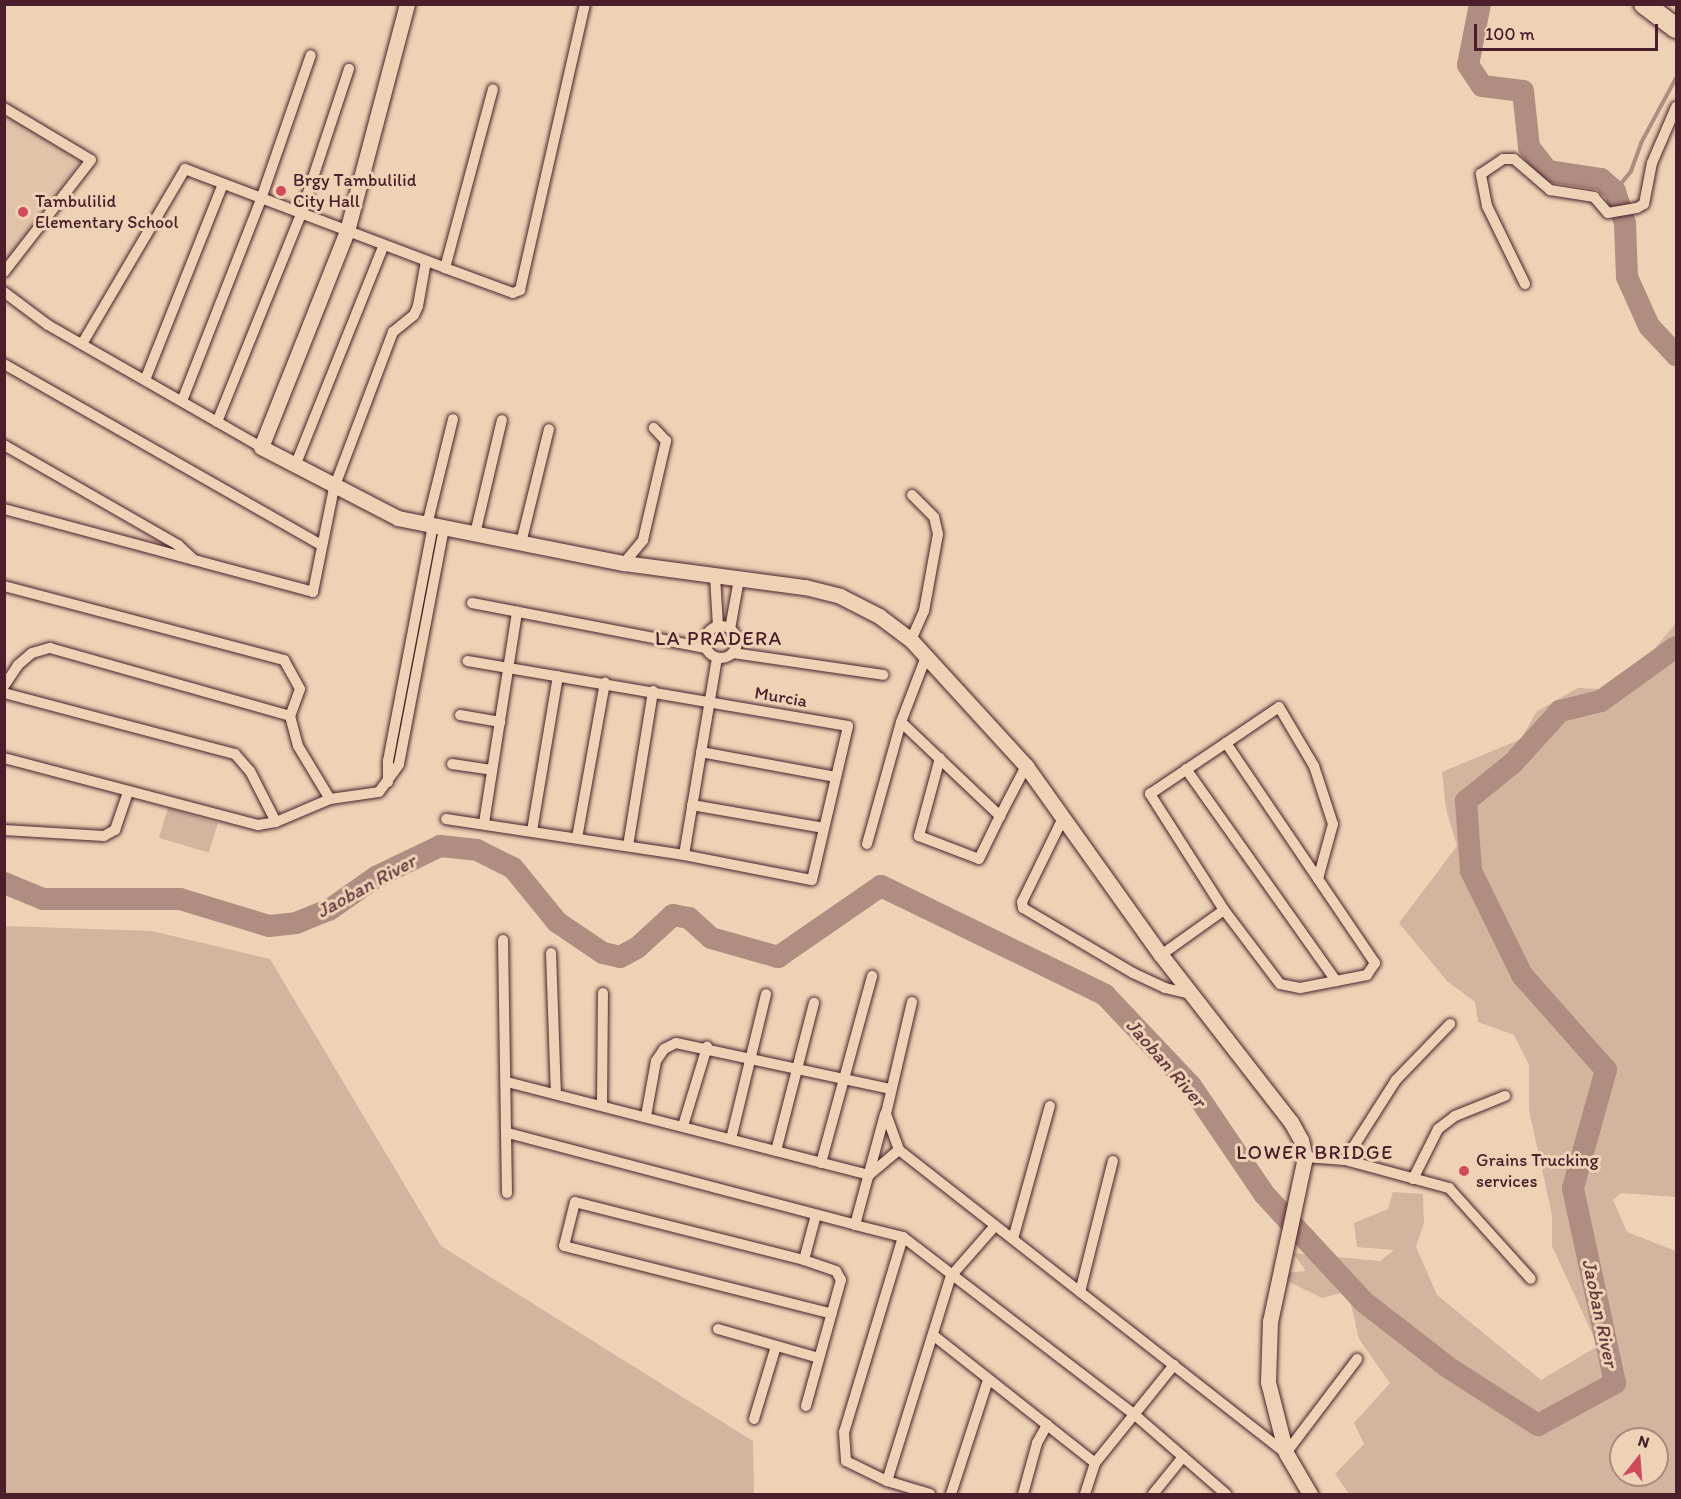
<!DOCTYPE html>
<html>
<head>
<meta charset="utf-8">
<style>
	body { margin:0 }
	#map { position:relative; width:1681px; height:1499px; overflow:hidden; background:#eed2b5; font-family:Itim,sans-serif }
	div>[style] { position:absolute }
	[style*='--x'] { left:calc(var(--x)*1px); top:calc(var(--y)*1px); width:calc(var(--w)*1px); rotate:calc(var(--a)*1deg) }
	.built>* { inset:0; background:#e0c3a9 }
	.green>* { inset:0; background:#d3b49f; transform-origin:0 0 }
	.stream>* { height:4px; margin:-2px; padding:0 2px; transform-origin:2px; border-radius:2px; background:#b08d81 }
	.river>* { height:22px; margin:-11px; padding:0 11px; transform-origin:11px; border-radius:11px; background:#b08d81 }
	.roads { filter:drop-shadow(0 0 2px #4a1f2b) drop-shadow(0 0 2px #4a1f2b) }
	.street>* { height:10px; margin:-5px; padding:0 5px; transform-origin:5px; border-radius:5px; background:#eed2b5 }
	.street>.ring { margin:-5px; padding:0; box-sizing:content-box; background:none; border:10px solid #eed2b5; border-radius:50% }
	.secondary>* { height:15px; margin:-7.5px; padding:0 7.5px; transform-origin:7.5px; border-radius:7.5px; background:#eed2b5 }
	.highway>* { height:20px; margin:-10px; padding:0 10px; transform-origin:10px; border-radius:10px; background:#eed2b5 }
	.dots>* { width:16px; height:16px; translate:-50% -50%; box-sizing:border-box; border:3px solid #eed2b5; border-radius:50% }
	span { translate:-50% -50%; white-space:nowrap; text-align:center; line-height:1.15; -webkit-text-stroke:6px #eed2b5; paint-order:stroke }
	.poi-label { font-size:18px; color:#4a1f2b }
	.left { translate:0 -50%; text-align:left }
	.street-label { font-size:18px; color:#4a1f2b }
	.neighbourhood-label { font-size:20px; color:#4a1f2b; letter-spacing:1.5px }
	.water-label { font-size:20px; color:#643a40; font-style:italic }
	.frame { position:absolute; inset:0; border:6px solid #4a1f2b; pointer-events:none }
	.north { position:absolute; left:1609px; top:1427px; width:60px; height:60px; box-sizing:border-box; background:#eed2b5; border:2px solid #ac8a7e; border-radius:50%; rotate:17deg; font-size:16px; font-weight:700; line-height:24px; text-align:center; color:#4a1f2b }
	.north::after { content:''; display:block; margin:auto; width:21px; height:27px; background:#d1495b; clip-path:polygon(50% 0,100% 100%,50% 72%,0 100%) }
	.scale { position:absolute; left:1474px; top:24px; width:184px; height:27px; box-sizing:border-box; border:3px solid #4a1f2b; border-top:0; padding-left:8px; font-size:18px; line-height:21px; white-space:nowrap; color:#4a1f2b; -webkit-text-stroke:4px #eed2b5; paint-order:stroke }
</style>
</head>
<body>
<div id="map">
	<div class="built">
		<i style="clip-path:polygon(5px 114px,80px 161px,5px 264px)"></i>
	</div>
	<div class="green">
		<i style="clip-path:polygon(evenodd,1676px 623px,1676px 1197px,1621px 1193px,1613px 1200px,1627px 1232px,1676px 1251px,1676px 1494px,1349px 1494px,1335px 1474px,1364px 1444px,1354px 1423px,1390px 1383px,1359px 1339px,1351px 1305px,1341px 1293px,1322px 1298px,1273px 1274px,1306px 1271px,1293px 1253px,1380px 1261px,1394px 1250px,1357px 1247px,1354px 1223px,1388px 1209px,1393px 1192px,1423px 1194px,1424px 1223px,1416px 1247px,1437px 1295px,1541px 1380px,1598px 1346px,1552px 1246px,1552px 1215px,1529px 1110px,1529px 1065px,1514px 1035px,1478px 1022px,1475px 1002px,1447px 981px,1399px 923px,1457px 846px,1446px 809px,1442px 772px,1521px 739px,1537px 711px,1578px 688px,1600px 689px,1634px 673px,1676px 623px,1621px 1439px,1657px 1439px,1657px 1475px,1621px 1475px,1621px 1439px)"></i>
		<i style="left:168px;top:808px;width:52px;height:31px;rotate:17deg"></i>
		<i style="clip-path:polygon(5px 926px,152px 931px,270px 959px,441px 1246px,753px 1441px,754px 1494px,5px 1494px)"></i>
	</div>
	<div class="stream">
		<i style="--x:1615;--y:191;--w:26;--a:-51"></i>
		<i style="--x:1631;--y:171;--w:30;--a:-70"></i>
		<i style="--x:1641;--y:143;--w:74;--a:-61.7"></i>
	</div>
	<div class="river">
		<i style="--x:1480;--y:4;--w:62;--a:101.1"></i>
		<i style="--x:1468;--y:65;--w:25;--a:56"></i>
		<i style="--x:1482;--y:86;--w:41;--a:7"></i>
		<i style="--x:1523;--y:91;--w:56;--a:83.9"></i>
		<i style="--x:1529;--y:147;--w:31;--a:52"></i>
		<i style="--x:1548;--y:171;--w:54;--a:8.6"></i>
		<i style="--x:1601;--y:179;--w:18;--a:41"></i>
		<i style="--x:1615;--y:191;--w:34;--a:73"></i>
		<i style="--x:1625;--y:223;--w:54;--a:87.9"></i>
		<i style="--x:1627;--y:277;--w:54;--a:65.8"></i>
		<i style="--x:1649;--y:326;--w:40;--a:47"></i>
		<i style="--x:4;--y:883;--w:42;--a:22.3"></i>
		<i style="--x:43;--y:899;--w:137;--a:0"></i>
		<i style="--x:180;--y:899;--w:93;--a:16.9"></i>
		<i style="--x:269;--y:926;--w:27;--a:-6"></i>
		<i style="--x:296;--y:923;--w:35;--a:-22"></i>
		<i style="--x:329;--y:910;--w:57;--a:-35.1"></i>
		<i style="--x:376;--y:877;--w:71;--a:-25.8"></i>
		<i style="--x:440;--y:846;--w:37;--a:6"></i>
		<i style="--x:477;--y:850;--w:40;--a:26.6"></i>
		<i style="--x:513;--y:868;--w:70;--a:50.8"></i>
		<i style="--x:557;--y:922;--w:55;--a:34"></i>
		<i style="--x:603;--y:953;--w:17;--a:13"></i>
		<i style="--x:620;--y:957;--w:19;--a:-28"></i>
		<i style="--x:637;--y:948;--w:49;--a:-42.5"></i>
		<i style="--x:673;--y:915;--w:16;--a:11"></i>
		<i style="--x:689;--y:918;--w:30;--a:42"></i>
		<i style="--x:711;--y:938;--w:70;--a:15.8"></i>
		<i style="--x:778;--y:957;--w:125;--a:-34.6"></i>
		<i style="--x:881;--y:886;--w:249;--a:25.9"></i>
		<i style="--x:1105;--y:995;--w:125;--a:46.6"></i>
		<i style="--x:1191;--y:1086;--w:130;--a:55.9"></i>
		<i style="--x:1264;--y:1194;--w:147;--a:47.2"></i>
		<i style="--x:1364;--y:1302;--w:108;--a:37.8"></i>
		<i style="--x:1449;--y:1368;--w:106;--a:32.6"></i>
		<i style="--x:1538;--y:1425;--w:88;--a:-28.6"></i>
		<i style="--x:1615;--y:1383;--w:199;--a:-102.2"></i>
		<i style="--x:1573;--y:1188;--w:123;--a:-74.4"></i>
		<i style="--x:1606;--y:1070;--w:127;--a:-131.5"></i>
		<i style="--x:1522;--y:975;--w:116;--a:-116.1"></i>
		<i style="--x:1471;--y:871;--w:70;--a:-94.1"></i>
		<i style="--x:1466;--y:801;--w:60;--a:-39"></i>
		<i style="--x:1513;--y:763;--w:70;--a:-47.9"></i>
		<i style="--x:1560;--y:711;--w:42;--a:-13.7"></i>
		<i style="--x:1601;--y:701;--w:92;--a:-35.8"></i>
	</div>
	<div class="roads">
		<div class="street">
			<i style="--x:4;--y:108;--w:101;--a:30.9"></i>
			<i style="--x:91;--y:160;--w:142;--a:127.8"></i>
			<i style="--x:445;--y:268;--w:72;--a:20.2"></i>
			<i style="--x:513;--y:293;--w:8;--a:-23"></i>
			<i style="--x:520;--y:290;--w:293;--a:-77.2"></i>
			<i style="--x:1525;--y:284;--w:87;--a:-116"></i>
			<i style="--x:1487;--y:206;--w:33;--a:-101"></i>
			<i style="--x:1481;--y:174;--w:27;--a:-34"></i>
			<i style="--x:1503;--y:159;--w:11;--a:0"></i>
			<i style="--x:1514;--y:159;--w:48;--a:40.7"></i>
			<i style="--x:1550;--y:190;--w:45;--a:9"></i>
			<i style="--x:1594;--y:197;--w:21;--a:49"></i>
			<i style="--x:1608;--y:213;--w:29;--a:-10"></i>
			<i style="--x:1637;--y:208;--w:8;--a:-30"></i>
			<i style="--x:1644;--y:204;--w:42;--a:-79"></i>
			<i style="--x:1652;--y:163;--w:61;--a:-66.8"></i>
			<i style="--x:4;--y:292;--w:55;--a:36.9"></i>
			<i style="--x:48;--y:325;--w:245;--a:29.8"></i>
			<i style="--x:82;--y:344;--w:203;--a:-59.5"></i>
			<i style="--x:185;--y:169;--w:278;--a:20.8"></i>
			<i style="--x:445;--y:268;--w:185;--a:-75"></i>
			<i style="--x:4;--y:364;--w:365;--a:29.7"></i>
			<i style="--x:145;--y:380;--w:211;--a:-68.3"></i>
			<i style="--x:182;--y:401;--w:217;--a:-68.6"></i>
			<i style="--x:261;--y:199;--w:152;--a:-70.9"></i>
			<i style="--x:217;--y:422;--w:224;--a:-68"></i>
			<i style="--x:301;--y:214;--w:153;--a:-71.7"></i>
			<i style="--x:4;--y:445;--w:201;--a:29.9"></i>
			<i style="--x:178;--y:545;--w:22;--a:43"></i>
			<i style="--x:295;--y:466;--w:238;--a:-68.1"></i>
			<i style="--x:4;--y:509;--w:320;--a:15"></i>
			<i style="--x:313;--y:592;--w:106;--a:-78.6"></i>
			<i style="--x:334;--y:488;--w:167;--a:-69.3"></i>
			<i style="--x:393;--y:332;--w:27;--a:-39"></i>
			<i style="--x:414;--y:315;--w:10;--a:-66"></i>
			<i style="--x:418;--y:306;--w:46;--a:-79.9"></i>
			<i style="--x:427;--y:525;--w:109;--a:-76.2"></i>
			<i style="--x:475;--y:534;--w:117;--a:-76.7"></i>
			<i style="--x:521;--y:543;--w:117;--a:-76.2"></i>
			<i style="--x:624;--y:563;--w:30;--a:-50"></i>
			<i style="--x:643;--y:540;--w:102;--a:-76.9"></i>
			<i style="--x:666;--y:441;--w:18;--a:-133"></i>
			<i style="--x:715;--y:576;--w:50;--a:86.6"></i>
			<i style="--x:4;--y:586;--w:290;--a:14.8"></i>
			<i style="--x:284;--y:660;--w:33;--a:61"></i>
			<i style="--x:300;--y:689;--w:29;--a:110"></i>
			<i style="--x:290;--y:716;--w:31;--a:75"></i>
			<i style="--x:298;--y:746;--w:62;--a:58.9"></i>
			<i style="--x:472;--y:603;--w:238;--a:10.9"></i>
			<i class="ring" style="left:705px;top:626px;width:22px;height:22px"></i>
			<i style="--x:730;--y:629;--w:51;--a:-79.8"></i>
			<i style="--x:911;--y:640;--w:32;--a:-66"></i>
			<i style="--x:924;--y:611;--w:78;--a:-79.7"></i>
			<i style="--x:938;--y:534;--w:17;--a:-103"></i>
			<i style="--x:934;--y:517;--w:31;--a:-135"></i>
			<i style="--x:733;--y:653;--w:152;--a:8.3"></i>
			<i style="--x:4;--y:686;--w:25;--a:-56"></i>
			<i style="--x:18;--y:665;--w:18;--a:-41"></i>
			<i style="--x:32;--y:653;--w:19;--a:-16"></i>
			<i style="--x:50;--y:648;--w:249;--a:15.8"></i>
			<i style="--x:4;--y:693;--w:239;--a:14.8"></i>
			<i style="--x:235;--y:754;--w:23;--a:49"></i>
			<i style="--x:250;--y:771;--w:57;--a:63"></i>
			<i style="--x:460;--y:715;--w:41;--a:9.9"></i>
			<i style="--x:901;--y:722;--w:137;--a:43.5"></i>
			<i style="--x:1000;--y:816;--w:56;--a:-62.5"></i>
			<i style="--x:1226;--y:743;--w:266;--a:55.9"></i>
			<i style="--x:1375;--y:963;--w:14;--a:124"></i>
			<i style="--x:1367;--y:975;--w:68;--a:169"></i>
			<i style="--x:1300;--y:988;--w:20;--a:-169"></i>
			<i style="--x:1280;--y:984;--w:93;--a:-127.1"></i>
			<i style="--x:1224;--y:910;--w:138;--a:-122.5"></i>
			<i style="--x:1150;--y:794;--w:92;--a:-33.9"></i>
			<i style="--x:1226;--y:743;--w:64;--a:-34.2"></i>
			<i style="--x:1279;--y:707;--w:69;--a:59.3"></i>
			<i style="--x:1314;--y:766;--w:61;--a:71.9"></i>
			<i style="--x:1333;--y:824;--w:57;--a:105.3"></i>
			<i style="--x:701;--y:752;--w:137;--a:10.5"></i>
			<i style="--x:4;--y:758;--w:263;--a:14.8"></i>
			<i style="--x:258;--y:825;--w:18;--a:-9"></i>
			<i style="--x:276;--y:822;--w:59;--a:-23.1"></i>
			<i style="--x:330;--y:799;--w:49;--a:-8.1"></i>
			<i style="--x:379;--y:792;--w:34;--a:-54"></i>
			<i style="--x:399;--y:764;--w:240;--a:-79.2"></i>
			<i style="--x:940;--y:758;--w:81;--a:105.1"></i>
			<i style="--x:919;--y:836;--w:64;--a:21"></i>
			<i style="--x:979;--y:859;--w:48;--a:-64"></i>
			<i style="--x:452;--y:764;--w:40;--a:8.5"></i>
			<i style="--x:1186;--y:769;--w:260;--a:54.7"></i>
			<i style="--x:388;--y:782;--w:21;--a:-90"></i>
			<i style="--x:388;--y:761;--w:239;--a:-79.2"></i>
			<i style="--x:692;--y:805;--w:134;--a:9.9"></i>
			<i style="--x:1063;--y:818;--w:93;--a:116"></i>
			<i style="--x:1022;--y:902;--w:6;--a:81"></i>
			<i style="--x:1023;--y:908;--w:128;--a:30.6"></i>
			<i style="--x:1133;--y:973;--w:35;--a:25"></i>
			<i style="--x:1165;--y:988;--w:27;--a:13"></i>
			<i style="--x:446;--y:819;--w:241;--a:8.6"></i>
			<i style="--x:684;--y:855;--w:130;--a:11.1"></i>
			<i style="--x:812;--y:880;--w:158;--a:-76.8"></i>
			<i style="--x:848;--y:726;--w:386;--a:-170.3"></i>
			<i style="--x:484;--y:823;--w:214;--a:-81.1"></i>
			<i style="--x:4;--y:830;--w:100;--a:3.4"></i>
			<i style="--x:104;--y:836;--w:13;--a:-29"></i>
			<i style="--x:115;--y:830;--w:39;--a:-71"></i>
			<i style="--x:532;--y:831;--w:157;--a:-80.5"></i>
			<i style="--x:577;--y:838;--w:158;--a:-79.8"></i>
			<i style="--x:867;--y:844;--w:127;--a:-74.4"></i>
			<i style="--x:901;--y:722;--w:70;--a:-69"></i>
			<i style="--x:628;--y:846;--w:157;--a:-80.8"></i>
			<i style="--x:684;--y:855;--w:200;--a:-80.5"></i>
			<i style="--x:503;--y:940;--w:253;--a:89.1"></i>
			<i style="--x:551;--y:953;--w:140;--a:88"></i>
			<i style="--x:1161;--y:955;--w:77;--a:-35.5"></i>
			<i style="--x:912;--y:1002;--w:115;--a:103.1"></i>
			<i style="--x:886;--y:1114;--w:38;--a:70"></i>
			<i style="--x:899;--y:1150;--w:492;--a:38.1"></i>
			<i style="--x:1286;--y:1453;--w:118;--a:-52.9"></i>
			<i style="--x:507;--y:1082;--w:374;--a:14.4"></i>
			<i style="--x:869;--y:1175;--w:39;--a:-40"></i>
			<i style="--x:602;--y:1105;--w:112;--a:-89.5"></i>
			<i style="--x:646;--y:1116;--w:56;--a:-79.7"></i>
			<i style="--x:656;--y:1061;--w:14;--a:-56"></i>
			<i style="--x:664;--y:1049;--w:13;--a:-27"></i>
			<i style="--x:676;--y:1043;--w:220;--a:12.1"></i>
			<i style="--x:683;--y:1126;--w:83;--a:-73.1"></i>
			<i style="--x:508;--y:1133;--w:359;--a:14.8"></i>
			<i style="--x:855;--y:1225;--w:115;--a:-74.9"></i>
			<i style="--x:731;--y:1139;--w:149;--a:-76.4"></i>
			<i style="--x:776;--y:1151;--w:153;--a:-75.6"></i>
			<i style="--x:1305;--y:1157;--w:40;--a:4.3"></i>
			<i style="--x:1345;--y:1160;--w:95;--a:-57.5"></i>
			<i style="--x:1396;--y:1080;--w:78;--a:-46"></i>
			<i style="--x:1345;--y:1160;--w:108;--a:15.1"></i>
			<i style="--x:1449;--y:1188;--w:122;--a:48"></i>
			<i style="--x:821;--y:1163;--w:194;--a:-74.7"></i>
			<i style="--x:1413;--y:1179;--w:56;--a:-63.4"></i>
			<i style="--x:1438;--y:1129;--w:21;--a:-37"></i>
			<i style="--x:1455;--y:1116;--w:54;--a:-21.8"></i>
			<i style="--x:855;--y:1225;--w:49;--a:14"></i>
			<i style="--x:903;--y:1237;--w:292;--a:37.5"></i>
			<i style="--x:1135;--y:1415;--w:121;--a:41"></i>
			<i style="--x:903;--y:1237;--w:204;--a:106.8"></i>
			<i style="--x:844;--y:1432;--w:29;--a:86"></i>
			<i style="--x:846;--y:1461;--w:46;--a:26"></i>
			<i style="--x:887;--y:1481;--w:45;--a:16.8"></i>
			<i style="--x:1013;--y:1239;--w:138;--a:-74.5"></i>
			<i style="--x:804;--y:1260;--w:236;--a:-165.8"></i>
			<i style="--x:575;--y:1202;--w:45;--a:104"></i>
			<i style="--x:564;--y:1246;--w:276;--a:14.2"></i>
			<i style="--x:1080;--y:1292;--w:135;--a:-75.9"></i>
			<i style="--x:718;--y:1329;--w:105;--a:16"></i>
			<i style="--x:933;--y:1335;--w:206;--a:38.3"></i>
			<i style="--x:806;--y:1406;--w:131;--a:-74.5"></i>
			<i style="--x:841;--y:1280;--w:10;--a:-119"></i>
			<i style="--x:836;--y:1271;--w:34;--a:-161"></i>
			<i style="--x:804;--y:1260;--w:47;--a:-75.1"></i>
			<i style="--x:754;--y:1419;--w:76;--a:-73.2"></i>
			<i style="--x:887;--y:1481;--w:215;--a:-72.7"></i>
			<i style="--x:951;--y:1276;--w:67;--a:-48.7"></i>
			<i style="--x:951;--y:1494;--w:120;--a:-72"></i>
			<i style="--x:1023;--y:1494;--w:53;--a:-74.6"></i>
			<i style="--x:1037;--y:1443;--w:21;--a:-61"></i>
			<i style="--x:1085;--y:1494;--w:33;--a:-72"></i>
			<i style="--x:1095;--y:1463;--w:126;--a:-51.1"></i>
			<i style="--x:1153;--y:1494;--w:48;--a:-51"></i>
		</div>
		<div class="secondary">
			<i style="--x:407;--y:4;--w:235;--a:104.8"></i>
			<i style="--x:347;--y:231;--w:232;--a:111.7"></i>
			<i style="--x:261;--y:447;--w:154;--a:27.4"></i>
			<i style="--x:398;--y:518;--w:230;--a:11.3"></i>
			<i style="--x:624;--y:563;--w:183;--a:7.6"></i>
			<i style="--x:805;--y:587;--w:36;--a:14"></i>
			<i style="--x:840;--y:596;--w:44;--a:27.1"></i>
			<i style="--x:879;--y:616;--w:40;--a:37"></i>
			<i style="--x:911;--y:640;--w:171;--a:47.6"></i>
			<i style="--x:1026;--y:766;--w:232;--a:54.5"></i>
			<i style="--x:1161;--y:955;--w:212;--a:52.1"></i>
			<i style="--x:1291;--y:1122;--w:21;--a:61"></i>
			<i style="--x:1301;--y:1140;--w:17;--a:77"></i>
			<i style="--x:1305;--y:1157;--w:168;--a:102"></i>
			<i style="--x:1270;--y:1321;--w:61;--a:91.9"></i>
			<i style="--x:1268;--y:1382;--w:73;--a:75.8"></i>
			<i style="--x:1286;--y:1453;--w:48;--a:59.7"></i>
		</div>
		<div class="highway">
			<i style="--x:1644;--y:4;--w:40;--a:37"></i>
		</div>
	</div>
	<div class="dots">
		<i style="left:281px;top:191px;background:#d1495b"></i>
		<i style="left:23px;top:212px;background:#d1495b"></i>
		<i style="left:1464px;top:1171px;background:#d1495b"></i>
	</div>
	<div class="poi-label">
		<span class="left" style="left:293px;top:191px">Brgy Tambulilid<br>City Hall</span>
		<span class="left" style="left:35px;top:212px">Tambulilid<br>Elementary School</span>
		<span class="left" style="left:1476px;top:1171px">Grains Trucking<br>services</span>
	</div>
	<div class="street-label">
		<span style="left:781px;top:697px;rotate:10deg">Murcia</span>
	</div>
	<div class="neighbourhood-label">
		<span style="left:719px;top:638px">LA PRADERA</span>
		<span style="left:1315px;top:1152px">LOWER BRIDGE</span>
	</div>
	<div class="water-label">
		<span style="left:366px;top:886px;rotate:-29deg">Jaoban River</span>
		<span style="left:1166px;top:1063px;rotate:49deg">Jaoban River</span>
		<span style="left:1600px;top:1313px;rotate:78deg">Jaoban River</span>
	</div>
	<div class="frame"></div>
	<div class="north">N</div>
	<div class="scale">100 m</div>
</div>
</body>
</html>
